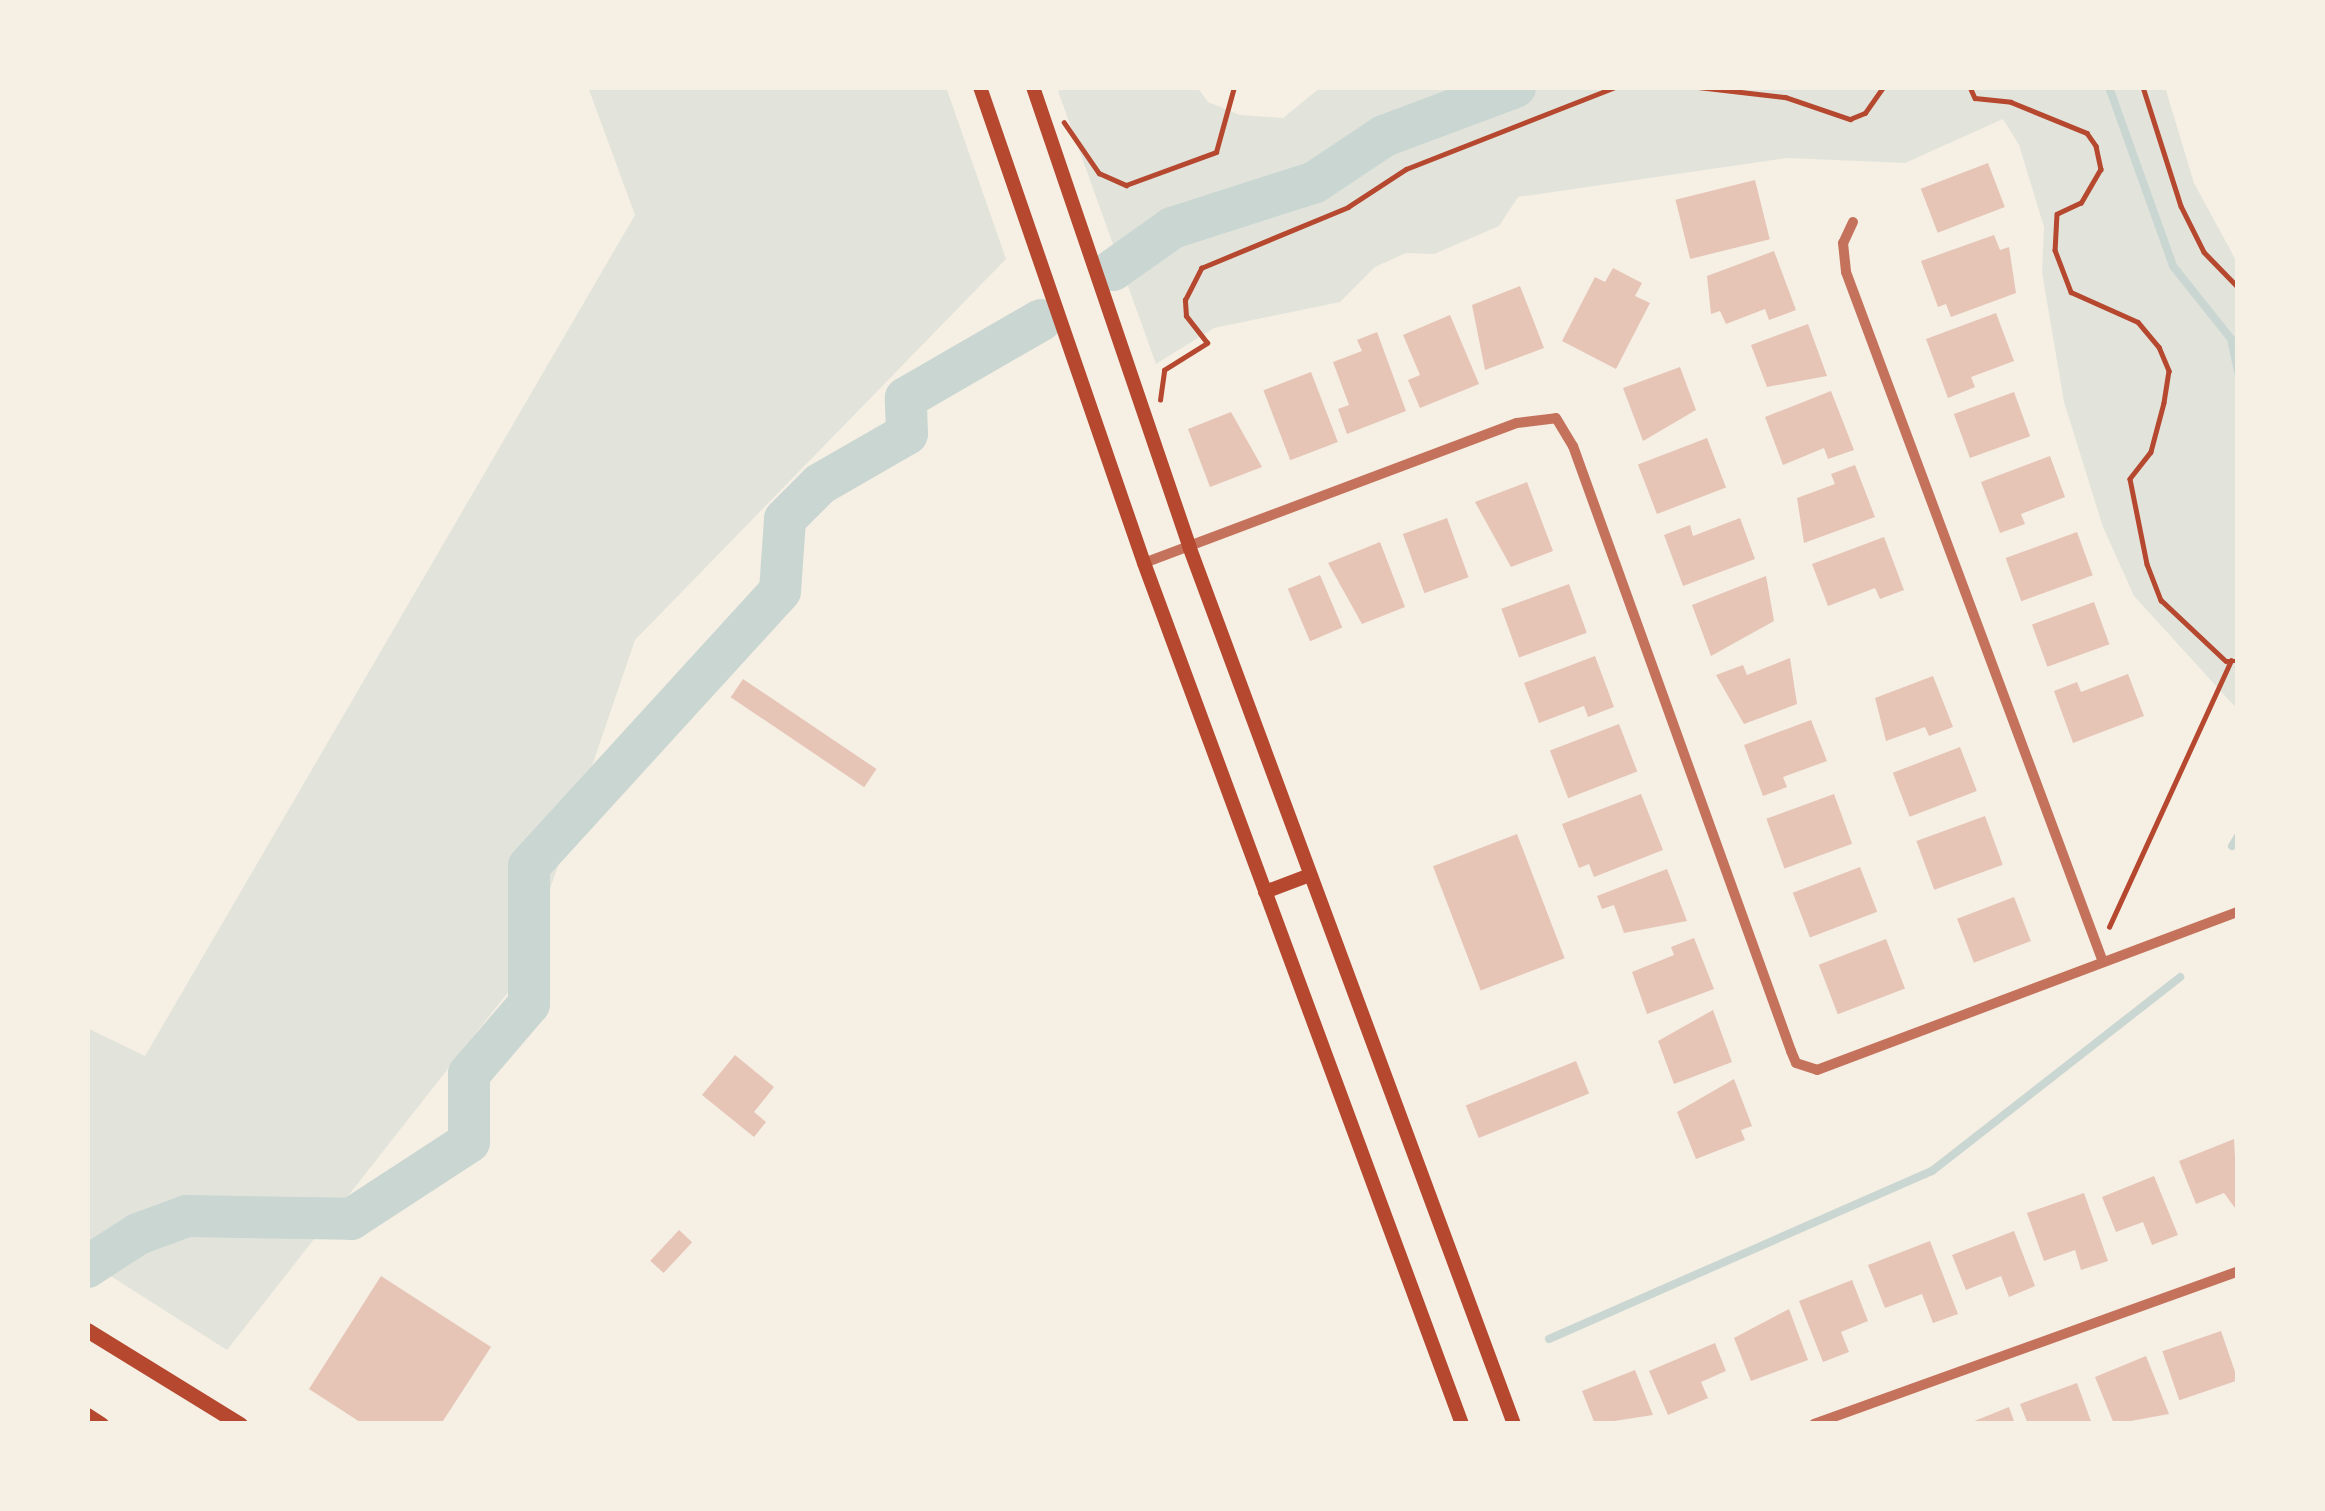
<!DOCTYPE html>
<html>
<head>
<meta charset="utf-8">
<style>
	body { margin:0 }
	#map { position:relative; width:2325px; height:1511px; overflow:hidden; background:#f6efe4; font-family:Arial,sans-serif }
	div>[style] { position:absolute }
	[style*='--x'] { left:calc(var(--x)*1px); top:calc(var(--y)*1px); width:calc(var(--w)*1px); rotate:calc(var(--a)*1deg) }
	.green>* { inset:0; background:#e2e4dc }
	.stream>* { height:8px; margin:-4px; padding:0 4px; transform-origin:4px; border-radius:4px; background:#c9d6d2 }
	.river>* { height:42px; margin:-21px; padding:0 21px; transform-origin:21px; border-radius:21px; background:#c9d6d2 }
	.building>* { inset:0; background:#e6c5b7; transform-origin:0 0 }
	.path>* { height:4.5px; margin:-2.25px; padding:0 2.25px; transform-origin:2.25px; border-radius:2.25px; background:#b5482f }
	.service>* { height:4.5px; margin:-2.25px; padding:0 2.25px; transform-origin:2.25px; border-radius:2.25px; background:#c5725c }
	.minor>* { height:10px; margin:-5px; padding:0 5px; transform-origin:5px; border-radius:5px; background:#c5725c }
	.secondary>* { height:14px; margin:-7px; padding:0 7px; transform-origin:7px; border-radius:7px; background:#b5482f }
	.primary>* { height:15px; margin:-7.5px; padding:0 7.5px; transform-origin:7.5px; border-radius:7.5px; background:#b5482f }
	span { translate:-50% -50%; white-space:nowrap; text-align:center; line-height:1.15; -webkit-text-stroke:12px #f6efe4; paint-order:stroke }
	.frame { position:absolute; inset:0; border:90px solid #f6efe4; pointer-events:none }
</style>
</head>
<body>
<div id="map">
	<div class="green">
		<i style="clip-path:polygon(588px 87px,946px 87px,1006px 259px,635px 640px,520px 977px,227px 1350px,87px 1261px,87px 1028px,145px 1056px,635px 215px)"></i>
		<i style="clip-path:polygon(1065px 87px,1197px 87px,1208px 102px,1240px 115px,1283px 118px,1321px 87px,2165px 87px,2194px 183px,2238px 264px,2238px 710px,2134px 596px,2103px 527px,2064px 402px,2042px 272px,2044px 227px,2019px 145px,2003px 119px,1905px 163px,1787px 158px,1518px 197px,1499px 226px,1434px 254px,1406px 253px,1375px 267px,1340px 302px,1214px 328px,1156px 364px,1058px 91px)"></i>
	</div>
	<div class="stream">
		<i style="--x:2109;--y:87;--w:190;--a:70.3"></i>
		<i style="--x:2173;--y:266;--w:93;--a:51.5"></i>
		<i style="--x:2231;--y:339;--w:35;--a:78"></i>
		<i style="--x:2232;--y:846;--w:12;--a:-59"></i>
		<i style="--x:1549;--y:1339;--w:418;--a:-23.7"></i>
		<i style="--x:1932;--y:1171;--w:315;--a:-38"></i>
	</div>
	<div class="river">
		<i style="--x:1113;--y:270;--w:72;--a:-35.4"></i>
		<i style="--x:1172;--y:228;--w:150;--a:-17.8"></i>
		<i style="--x:1315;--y:182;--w:83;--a:-33.7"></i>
		<i style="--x:1384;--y:136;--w:140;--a:-20.5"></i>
		<i style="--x:87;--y:1267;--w:61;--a:-32.9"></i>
		<i style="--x:138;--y:1234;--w:52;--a:-20.2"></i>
		<i style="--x:187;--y:1216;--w:164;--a:1"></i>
		<i style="--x:351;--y:1219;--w:141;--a:-33.1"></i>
		<i style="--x:469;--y:1142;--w:68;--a:-90"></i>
		<i style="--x:469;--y:1074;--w:92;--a:-49.4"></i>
		<i style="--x:529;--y:1004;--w:138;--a:-90"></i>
		<i style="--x:529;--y:866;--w:372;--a:-47.6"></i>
		<i style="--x:780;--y:591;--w:72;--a:-86"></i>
		<i style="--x:785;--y:519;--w:49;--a:-45"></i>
		<i style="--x:820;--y:484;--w:100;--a:-29.9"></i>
		<i style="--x:907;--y:434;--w:36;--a:-92"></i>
		<i style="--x:906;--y:398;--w:156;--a:-30"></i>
	</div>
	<div class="building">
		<i style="left:1988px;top:163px;width:47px;height:72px;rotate:69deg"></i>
		<i style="left:1755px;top:180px;width:61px;height:82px;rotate:76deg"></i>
		<i style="clip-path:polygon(1994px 235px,2000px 250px,2009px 247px,2016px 293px,1951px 317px,1946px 304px,1938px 307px,1921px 261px)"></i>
		<i style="clip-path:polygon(1774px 251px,1796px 310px,1769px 320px,1765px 309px,1726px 324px,1720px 311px,1711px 314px,1707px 276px)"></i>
		<i style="clip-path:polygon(1613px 268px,1642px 283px,1635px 296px,1650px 303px,1616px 369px,1562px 341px,1595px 277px,1605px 282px)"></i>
		<i style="clip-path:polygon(1520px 286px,1544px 348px,1485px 370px,1472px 305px)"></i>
		<i style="clip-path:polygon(1996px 313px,2014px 361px,1971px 377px,1975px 387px,1948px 398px,1926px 339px)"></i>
		<i style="clip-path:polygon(1450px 315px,1479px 384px,1420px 408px,1408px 380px,1420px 375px,1403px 335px)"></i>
		<i style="clip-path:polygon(1808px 324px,1827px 376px,1767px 387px,1751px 345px)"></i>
		<i style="clip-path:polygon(1377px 332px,1406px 411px,1347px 434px,1338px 409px,1349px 405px,1333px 362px,1362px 351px,1357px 340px)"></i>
		<i style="clip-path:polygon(1680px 367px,1696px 410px,1643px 441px,1623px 388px)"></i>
		<i style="left:1311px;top:372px;width:75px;height:51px;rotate:69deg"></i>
		<i style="clip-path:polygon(1831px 391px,1854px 450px,1828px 459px,1824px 448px,1783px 465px,1765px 417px)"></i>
		<i style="left:2014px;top:392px;width:47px;height:64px;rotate:70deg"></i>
		<i style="clip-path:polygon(1231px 412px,1262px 467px,1210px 487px,1188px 429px)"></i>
		<i style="left:1707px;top:438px;width:53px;height:74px;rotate:69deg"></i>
		<i style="clip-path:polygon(2050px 456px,2065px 497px,2021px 514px,2025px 524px,2000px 533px,1981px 482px)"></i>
		<i style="clip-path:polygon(1855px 465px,1875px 517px,1804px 543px,1797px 498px,1835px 484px,1831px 474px)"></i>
		<i style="clip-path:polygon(1527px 482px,1553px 551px,1511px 567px,1475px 502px)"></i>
		<i style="left:1447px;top:518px;width:63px;height:47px;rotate:70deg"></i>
		<i style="clip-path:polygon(1740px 518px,1755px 559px,1683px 586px,1664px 535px,1690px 525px,1693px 536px)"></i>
		<i style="left:2077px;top:532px;width:46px;height:76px;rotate:70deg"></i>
		<i style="clip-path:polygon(1884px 537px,1904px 590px,1880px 599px,1875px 588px,1828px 606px,1812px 564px)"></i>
		<i style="clip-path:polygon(1380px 542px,1405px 607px,1362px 624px,1328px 563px)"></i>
		<i style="left:1320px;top:575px;width:57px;height:35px;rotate:67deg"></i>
		<i style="clip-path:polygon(1766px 576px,1774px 621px,1711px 656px,1692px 605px)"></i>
		<i style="left:1569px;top:584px;width:52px;height:72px;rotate:70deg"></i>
		<i style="left:2094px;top:602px;width:45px;height:66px;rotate:70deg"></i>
		<i style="clip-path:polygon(1595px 656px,1614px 707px,1588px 717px,1584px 706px,1539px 723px,1524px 683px)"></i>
		<i style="clip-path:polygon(1790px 658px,1797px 704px,1744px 724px,1716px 675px,1743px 665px,1747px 675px)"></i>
		<i style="clip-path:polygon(2128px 674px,2144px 716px,2073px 743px,2054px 691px,2077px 682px,2081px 692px)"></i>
		<i style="clip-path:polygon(1933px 676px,1953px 727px,1929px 736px,1925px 727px,1886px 741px,1875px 698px)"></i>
		<i style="left:743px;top:679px;width:161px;height:22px;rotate:34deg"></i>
		<i style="clip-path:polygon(1811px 720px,1827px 761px,1783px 777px,1787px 787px,1763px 796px,1744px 745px)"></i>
		<i style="left:1619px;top:724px;width:51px;height:74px;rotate:69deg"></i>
		<i style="left:1960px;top:747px;width:47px;height:72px;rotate:69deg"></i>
		<i style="clip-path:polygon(1641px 794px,1663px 850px,1594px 877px,1589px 864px,1579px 868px,1562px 824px)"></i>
		<i style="left:1834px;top:794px;width:53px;height:72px;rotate:70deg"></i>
		<i style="left:1985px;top:816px;width:52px;height:73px;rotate:70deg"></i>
		<i style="left:1517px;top:834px;width:133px;height:90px;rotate:69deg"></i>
		<i style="left:1860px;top:867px;width:48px;height:72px;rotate:69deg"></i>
		<i style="clip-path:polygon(1667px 869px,1687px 921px,1624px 933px,1614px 905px,1602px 909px,1597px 896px)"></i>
		<i style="left:2014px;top:897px;width:47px;height:61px;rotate:69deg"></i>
		<i style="clip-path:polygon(1694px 938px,1714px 989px,1647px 1014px,1632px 972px,1674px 955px,1671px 947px)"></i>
		<i style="left:1886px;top:939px;width:53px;height:72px;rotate:69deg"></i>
		<i style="clip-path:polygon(1713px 1010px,1732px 1062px,1674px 1084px,1658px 1041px)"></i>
		<i style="clip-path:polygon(735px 1055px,774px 1087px,754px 1112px,766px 1122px,754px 1137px,702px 1095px)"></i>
		<i style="left:1576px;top:1061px;width:35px;height:119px;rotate:68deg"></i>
		<i style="clip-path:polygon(1734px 1079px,1752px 1126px,1741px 1130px,1745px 1140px,1696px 1159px,1677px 1112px)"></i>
		<i style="clip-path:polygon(2234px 1139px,2238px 1212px,2224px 1193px,2196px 1204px,2179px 1161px)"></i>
		<i style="clip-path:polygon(2154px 1176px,2178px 1235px,2152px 1245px,2143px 1222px,2116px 1232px,2102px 1197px)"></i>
		<i style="clip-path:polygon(2084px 1193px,2108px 1261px,2081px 1270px,2075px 1250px,2044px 1261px,2027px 1213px)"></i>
		<i style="left:679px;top:1230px;width:18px;height:42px;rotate:43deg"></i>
		<i style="clip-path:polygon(2014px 1231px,2035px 1286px,2009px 1297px,2001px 1276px,1966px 1290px,1952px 1255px)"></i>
		<i style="clip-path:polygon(1930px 1241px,1958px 1314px,1933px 1323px,1922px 1294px,1885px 1308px,1868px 1265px)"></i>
		<i style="clip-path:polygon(381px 1276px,491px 1347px,441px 1424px,363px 1424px,309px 1389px)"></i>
		<i style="clip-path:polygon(1852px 1280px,1868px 1321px,1841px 1332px,1849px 1352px,1823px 1362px,1799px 1301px)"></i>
		<i style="clip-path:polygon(1789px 1309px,1808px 1360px,1751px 1381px,1734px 1338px)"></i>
		<i style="left:2221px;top:1331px;width:52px;height:62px;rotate:71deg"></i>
		<i style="clip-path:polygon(1715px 1343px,1726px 1371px,1701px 1382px,1708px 1398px,1668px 1415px,1649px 1371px)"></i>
		<i style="clip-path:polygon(2146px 1356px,2169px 1414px,2114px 1424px,2095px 1377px)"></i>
		<i style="clip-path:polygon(1635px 1370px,1653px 1415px,1595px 1424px,1582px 1391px)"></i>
		<i style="clip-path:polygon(2077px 1383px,2092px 1424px,2028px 1424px,2020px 1404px)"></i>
		<i style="clip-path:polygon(2009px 1407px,2015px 1424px,1967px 1424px)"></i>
	</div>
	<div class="path">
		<i style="--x:1698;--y:87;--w:88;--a:6.6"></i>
		<i style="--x:1785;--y:97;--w:69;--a:18.7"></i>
		<i style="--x:1850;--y:119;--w:16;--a:-22"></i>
		<i style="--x:1865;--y:113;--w:32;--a:-55"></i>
		<i style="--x:1970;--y:87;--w:12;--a:66"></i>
		<i style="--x:1975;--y:98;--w:36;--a:6"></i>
		<i style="--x:2011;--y:102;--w:82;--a:22.2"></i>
		<i style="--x:2087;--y:133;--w:16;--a:55"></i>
		<i style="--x:2096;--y:146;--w:24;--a:78"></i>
		<i style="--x:2101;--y:169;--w:39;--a:120"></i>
		<i style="--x:2081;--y:203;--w:26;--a:155"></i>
		<i style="--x:2057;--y:214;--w:36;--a:93"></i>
		<i style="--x:2055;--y:250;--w:45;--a:69.1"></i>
		<i style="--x:2071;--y:292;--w:73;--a:24.1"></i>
		<i style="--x:2138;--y:322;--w:33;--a:50"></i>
		<i style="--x:2159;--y:347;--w:26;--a:67"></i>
		<i style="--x:2169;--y:371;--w:32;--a:99"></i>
		<i style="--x:2164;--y:403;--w:51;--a:104.9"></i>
		<i style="--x:2151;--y:452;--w:34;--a:128"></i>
		<i style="--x:2130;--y:479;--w:87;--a:78.7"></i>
		<i style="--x:2147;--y:564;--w:39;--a:69"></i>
		<i style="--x:2161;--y:600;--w:89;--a:43.2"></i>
		<i style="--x:2226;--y:661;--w:12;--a:0"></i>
		<i style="--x:2143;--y:87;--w:125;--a:72.3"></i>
		<i style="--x:2181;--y:206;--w:51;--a:63.4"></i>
		<i style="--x:2204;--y:252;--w:49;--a:45.8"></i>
		<i style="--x:1064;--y:122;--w:62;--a:55.5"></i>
		<i style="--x:1099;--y:173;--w:30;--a:24"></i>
		<i style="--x:1126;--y:185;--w:96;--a:-20.1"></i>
		<i style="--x:1216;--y:152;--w:67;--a:-74.5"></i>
		<i style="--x:1160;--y:400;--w:30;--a:-82"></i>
		<i style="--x:1164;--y:370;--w:51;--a:-32.1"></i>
		<i style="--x:1207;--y:343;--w:34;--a:-128"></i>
		<i style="--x:1186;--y:316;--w:16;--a:-94"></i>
		<i style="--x:1185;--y:300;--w:36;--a:-63"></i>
		<i style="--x:1201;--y:268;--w:159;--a:-22.5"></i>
		<i style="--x:1348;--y:207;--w:69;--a:-33.2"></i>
		<i style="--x:1406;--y:169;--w:225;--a:-21.4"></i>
		<i style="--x:2109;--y:927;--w:293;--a:-65.4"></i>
	</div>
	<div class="service">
		<i style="--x:2237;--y:1424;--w:1;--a:-45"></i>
	</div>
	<div class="minor">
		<i style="--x:1853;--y:222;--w:23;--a:115"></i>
		<i style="--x:1843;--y:243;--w:29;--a:84"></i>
		<i style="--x:1846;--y:272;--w:736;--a:69.57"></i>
		<i style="--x:1144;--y:563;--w:398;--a:-20.6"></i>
		<i style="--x:1517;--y:423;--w:39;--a:-7"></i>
		<i style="--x:1556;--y:418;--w:33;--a:59"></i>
		<i style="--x:1573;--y:446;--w:643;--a:70.18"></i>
		<i style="--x:1791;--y:1051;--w:13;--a:67"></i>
		<i style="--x:1796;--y:1063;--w:22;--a:18"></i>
		<i style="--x:1817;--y:1070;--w:450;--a:-20.6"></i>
		<i style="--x:1814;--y:1424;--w:451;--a:-19.8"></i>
	</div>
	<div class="secondary">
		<i style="--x:980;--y:87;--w:503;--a:70.99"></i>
		<i style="--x:1144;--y:563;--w:918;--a:69.73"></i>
		<i style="--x:1033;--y:87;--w:485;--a:71.2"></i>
		<i style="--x:1189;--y:546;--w:936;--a:69.69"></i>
		<i style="--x:1265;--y:892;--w:48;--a:-20.7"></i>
	</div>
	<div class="primary">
		<i style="--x:87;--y:1330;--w:180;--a:31.6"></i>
		<i style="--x:87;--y:1415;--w:17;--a:33"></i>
	</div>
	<div class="frame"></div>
</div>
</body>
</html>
